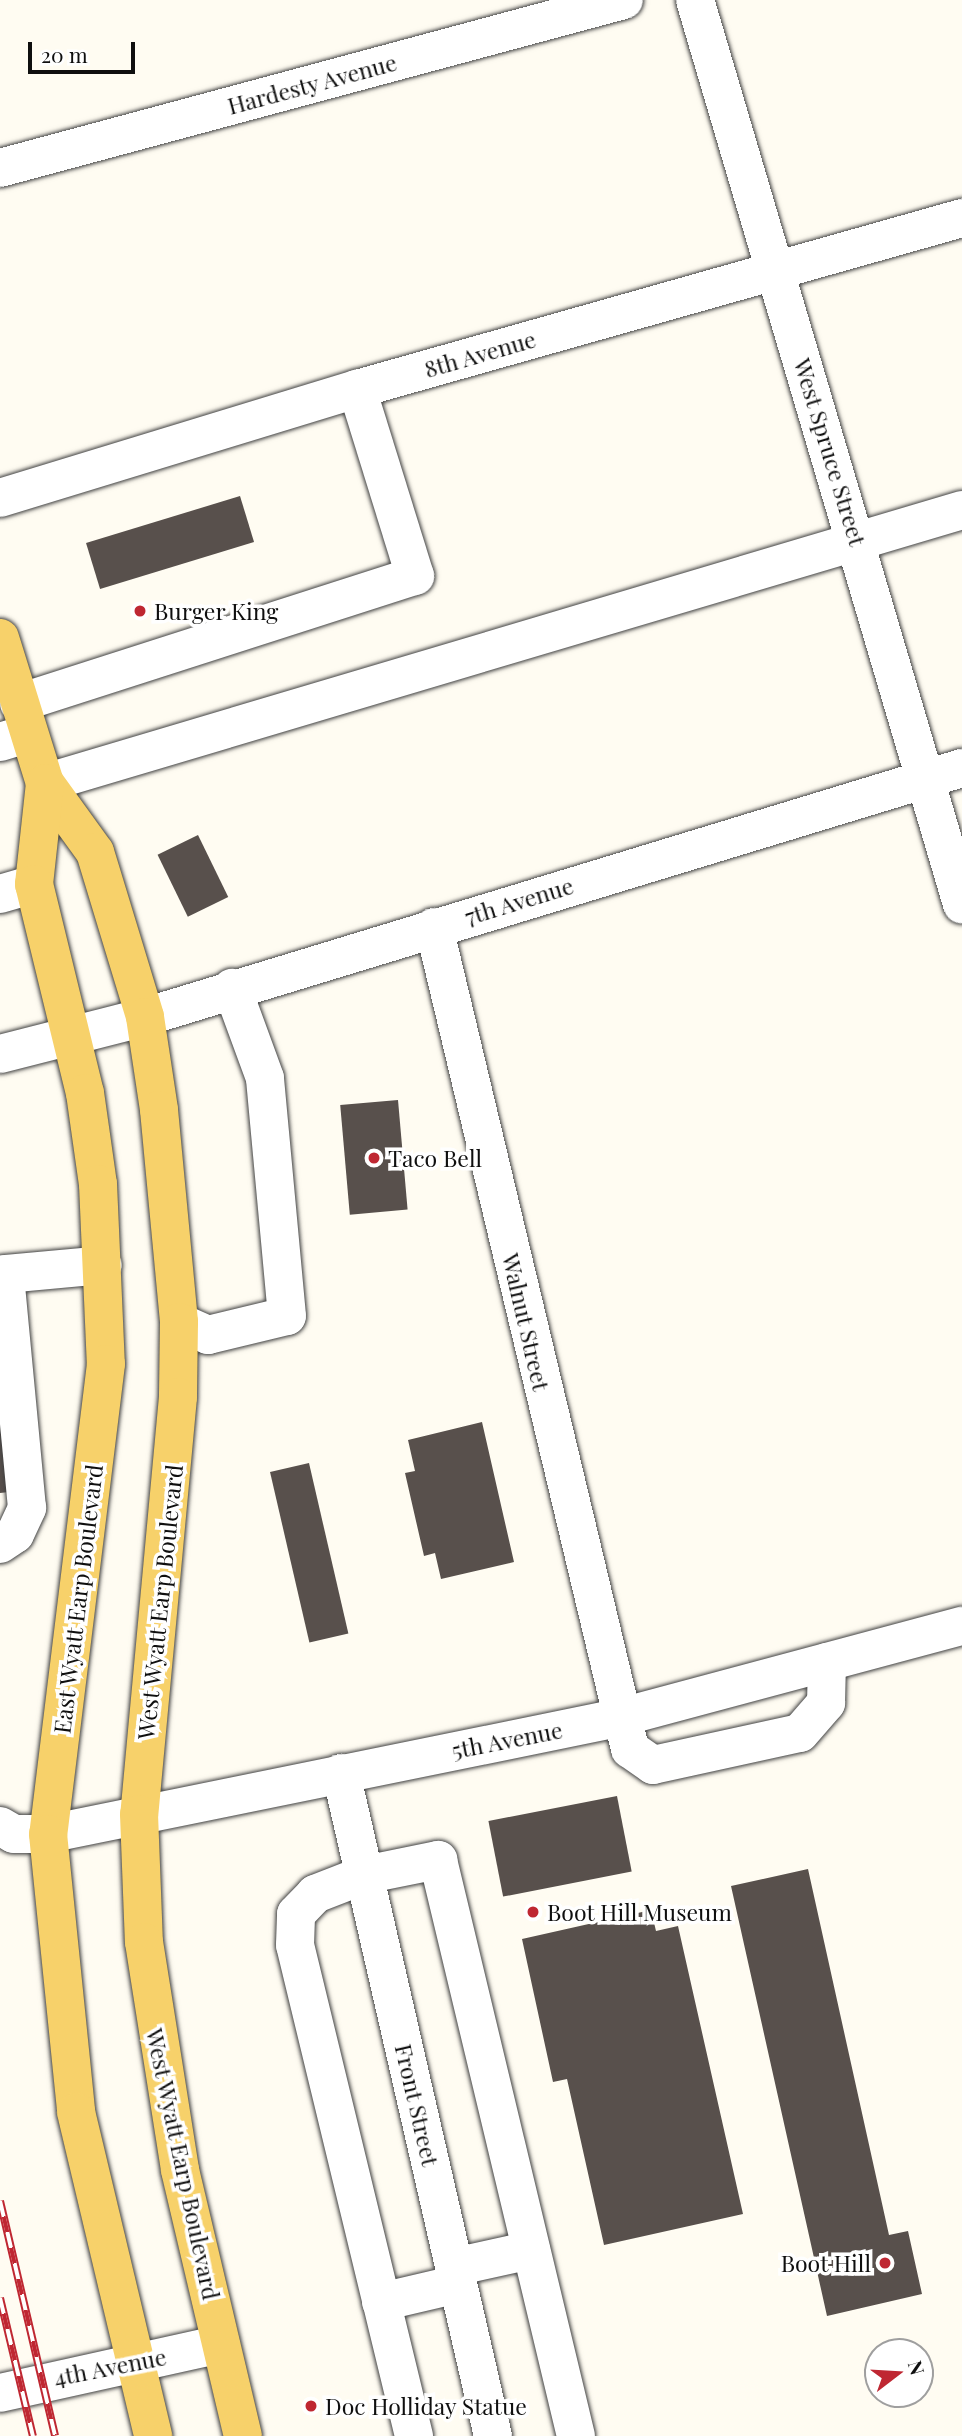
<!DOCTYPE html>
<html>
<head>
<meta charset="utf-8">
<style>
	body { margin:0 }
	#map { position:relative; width:962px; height:2436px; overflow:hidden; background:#fffcf2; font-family:"Playfair Display",serif }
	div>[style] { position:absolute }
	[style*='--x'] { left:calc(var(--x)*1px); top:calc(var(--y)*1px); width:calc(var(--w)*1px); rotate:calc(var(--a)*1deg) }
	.building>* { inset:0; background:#58504c; transform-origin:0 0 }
	.roads { filter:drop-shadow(0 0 2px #424242) drop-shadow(0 0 2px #424242) }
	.minor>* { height:38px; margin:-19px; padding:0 19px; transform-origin:19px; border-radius:19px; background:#fff }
	.major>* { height:38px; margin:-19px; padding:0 19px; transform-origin:19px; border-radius:19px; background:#f7d16a }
	.rail>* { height:8px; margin-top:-4px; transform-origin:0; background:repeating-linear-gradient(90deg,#fff 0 16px,#bf2732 0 32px); box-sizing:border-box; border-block:2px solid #bf2732 }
	.dots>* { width:19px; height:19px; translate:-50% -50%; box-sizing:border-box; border:4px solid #fff; border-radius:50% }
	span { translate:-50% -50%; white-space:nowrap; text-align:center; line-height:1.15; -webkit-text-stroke:7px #fff; paint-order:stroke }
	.street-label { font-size:23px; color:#0f0f0f }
	.poi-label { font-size:23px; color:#0f0f0f }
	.left { translate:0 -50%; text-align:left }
	.right { translate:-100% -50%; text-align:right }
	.north { position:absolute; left:864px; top:2338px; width:70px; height:70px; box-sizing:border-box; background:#fff; border:2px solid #9f9f9f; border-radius:50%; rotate:73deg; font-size:19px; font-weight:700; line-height:28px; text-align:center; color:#0f0f0f }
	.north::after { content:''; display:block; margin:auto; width:24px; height:32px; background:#bf2732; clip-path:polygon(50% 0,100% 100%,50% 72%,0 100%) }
	.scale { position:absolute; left:28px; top:42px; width:107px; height:32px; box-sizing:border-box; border:4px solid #0f0f0f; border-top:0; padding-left:9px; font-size:21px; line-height:24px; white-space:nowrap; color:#0f0f0f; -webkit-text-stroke:5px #fff; paint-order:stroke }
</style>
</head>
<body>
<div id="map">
	<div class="building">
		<i style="left:240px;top:496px;width:48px;height:161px;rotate:73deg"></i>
		<i style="left:198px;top:835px;width:69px;height:45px;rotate:64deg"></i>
		<i style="left:398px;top:1100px;width:110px;height:58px;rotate:85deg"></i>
		<i style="clip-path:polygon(482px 1422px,514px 1562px,441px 1579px,435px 1553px,424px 1556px,405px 1473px,415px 1471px,408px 1440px)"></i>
		<i style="clip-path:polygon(0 1426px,9px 1492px,0 1493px)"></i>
		<i style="left:309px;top:1463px;width:175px;height:40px;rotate:77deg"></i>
		<i style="left:617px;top:1796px;width:77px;height:131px;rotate:79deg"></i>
		<i style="clip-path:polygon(808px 1869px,889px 2235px,908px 2231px,922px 2294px,827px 2316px,731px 1886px)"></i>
		<i style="clip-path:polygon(651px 1910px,656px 1931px,678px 1926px,743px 2214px,604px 2245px,567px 2079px,553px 2082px,522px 1939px)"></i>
	</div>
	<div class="roads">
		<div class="minor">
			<i style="--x:695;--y:0;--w:943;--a:73.55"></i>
			<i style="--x:0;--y:168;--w:646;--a:-15.07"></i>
			<i style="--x:0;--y:498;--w:373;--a:-17"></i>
			<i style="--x:357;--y:389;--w:629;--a:-15.78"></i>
			<i style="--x:19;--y:703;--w:416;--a:-17.8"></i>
			<i style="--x:415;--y:576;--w:196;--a:-107.2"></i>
			<i style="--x:0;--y:742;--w:30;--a:-17"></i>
			<i style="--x:45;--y:783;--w:957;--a:-16.58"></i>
			<i style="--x:0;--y:894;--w:35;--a:-16"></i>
			<i style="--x:434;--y:927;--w:845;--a:76.59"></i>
			<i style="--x:630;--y:1749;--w:28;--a:35"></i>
			<i style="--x:653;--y:1765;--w:150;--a:-12.3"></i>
			<i style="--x:800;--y:1733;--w:40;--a:-49"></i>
			<i style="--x:826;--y:1703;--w:41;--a:-88.6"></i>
			<i style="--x:0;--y:1054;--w:150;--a:-14.3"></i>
			<i style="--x:145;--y:1017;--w:854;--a:-16.95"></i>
			<i style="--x:179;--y:1322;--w:32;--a:24"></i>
			<i style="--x:208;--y:1335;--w:81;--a:-13.5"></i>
			<i style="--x:287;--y:1316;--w:239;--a:-95.3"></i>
			<i style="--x:265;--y:1078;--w:96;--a:-110.1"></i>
			<i style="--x:0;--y:1544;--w:18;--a:-34"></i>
			<i style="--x:15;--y:1534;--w:29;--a:-65"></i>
			<i style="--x:27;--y:1508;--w:235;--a:-95.4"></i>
			<i style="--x:5;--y:1274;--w:98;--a:-5.2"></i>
			<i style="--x:341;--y:1773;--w:680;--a:77.09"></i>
			<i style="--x:0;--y:1826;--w:16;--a:30"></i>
			<i style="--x:14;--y:1834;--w:34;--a:0"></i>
			<i style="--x:48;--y:1834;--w:582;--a:-11.5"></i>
			<i style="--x:618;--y:1718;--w:356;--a:-15"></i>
			<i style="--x:454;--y:2267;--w:79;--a:-12.4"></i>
			<i style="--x:381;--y:2302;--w:79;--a:-13.2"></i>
			<i style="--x:0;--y:2393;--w:226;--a:-12.5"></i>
			<i style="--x:414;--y:2436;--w:505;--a:-103.62"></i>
			<i style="--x:295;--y:1945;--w:31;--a:-88"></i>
			<i style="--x:296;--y:1914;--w:28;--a:-46"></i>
			<i style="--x:315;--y:1894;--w:53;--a:-21.2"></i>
			<i style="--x:364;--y:1875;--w:76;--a:-11.5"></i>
			<i style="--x:438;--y:1860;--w:592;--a:76.53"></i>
		</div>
		<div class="major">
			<i style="--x:0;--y:638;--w:152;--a:72.8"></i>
			<i style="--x:45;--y:783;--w:85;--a:54.1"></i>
			<i style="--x:95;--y:852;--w:172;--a:73.1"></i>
			<i style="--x:145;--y:1017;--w:94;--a:81.4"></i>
			<i style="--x:159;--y:1110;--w:213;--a:84.6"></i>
			<i style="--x:179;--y:1322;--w:75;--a:90.8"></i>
			<i style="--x:178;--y:1397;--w:419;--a:95.3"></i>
			<i style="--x:139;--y:1814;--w:128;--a:87.8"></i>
			<i style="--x:144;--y:1942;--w:231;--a:81"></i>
			<i style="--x:180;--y:2170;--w:273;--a:76.7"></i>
			<i style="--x:45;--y:783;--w:102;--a:96.2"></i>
			<i style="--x:34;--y:884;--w:215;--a:76.3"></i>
			<i style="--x:85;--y:1093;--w:92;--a:81.9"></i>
			<i style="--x:98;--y:1184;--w:180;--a:87.5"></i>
			<i style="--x:106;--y:1364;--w:474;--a:97"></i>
			<i style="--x:48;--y:1834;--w:279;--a:84.2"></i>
			<i style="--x:76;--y:2112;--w:333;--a:76.6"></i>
		</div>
	</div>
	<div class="rail">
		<i style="--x:0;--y:2201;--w:241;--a:76.8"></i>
		<i style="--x:0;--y:2298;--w:142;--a:76.6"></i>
	</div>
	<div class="dots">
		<i style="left:140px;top:611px;background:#bf2732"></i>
		<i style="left:374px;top:1158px;background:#bf2732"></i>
		<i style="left:533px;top:1912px;background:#bf2732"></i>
		<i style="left:885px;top:2263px;background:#bf2732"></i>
		<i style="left:311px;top:2406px;background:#bf2732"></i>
	</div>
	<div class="street-label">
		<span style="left:312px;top:84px;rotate:-15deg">Hardesty Avenue</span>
		<span style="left:480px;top:354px;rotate:-16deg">8th Avenue</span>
		<span style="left:830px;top:452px;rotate:73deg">West Spruce Street</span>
		<span style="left:519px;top:901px;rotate:-17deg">7th Avenue</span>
		<span style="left:526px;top:1322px;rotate:77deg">Walnut Street</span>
		<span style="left:78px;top:1599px;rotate:-83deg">East Wyatt Earp Boulevard</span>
		<span style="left:160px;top:1602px;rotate:-84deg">West Wyatt Earp Boulevard</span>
		<span style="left:507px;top:1740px;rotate:-11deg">5th Avenue</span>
		<span style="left:417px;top:2105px;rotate:77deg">Front Street</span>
		<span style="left:183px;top:2164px;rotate:78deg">West Wyatt Earp Boulevard</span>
		<span style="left:110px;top:2367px;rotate:-11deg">4th Avenue</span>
	</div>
	<div class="poi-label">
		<span class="left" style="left:154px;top:611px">Burger King</span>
		<span class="left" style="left:388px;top:1158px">Taco Bell</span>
		<span class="left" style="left:547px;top:1912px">Boot Hill Museum</span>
		<span class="right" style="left:871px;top:2263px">Boot Hill</span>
		<span class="left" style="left:325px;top:2406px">Doc Holliday Statue</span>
	</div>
	<div class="north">N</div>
	<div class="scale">20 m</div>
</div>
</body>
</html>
